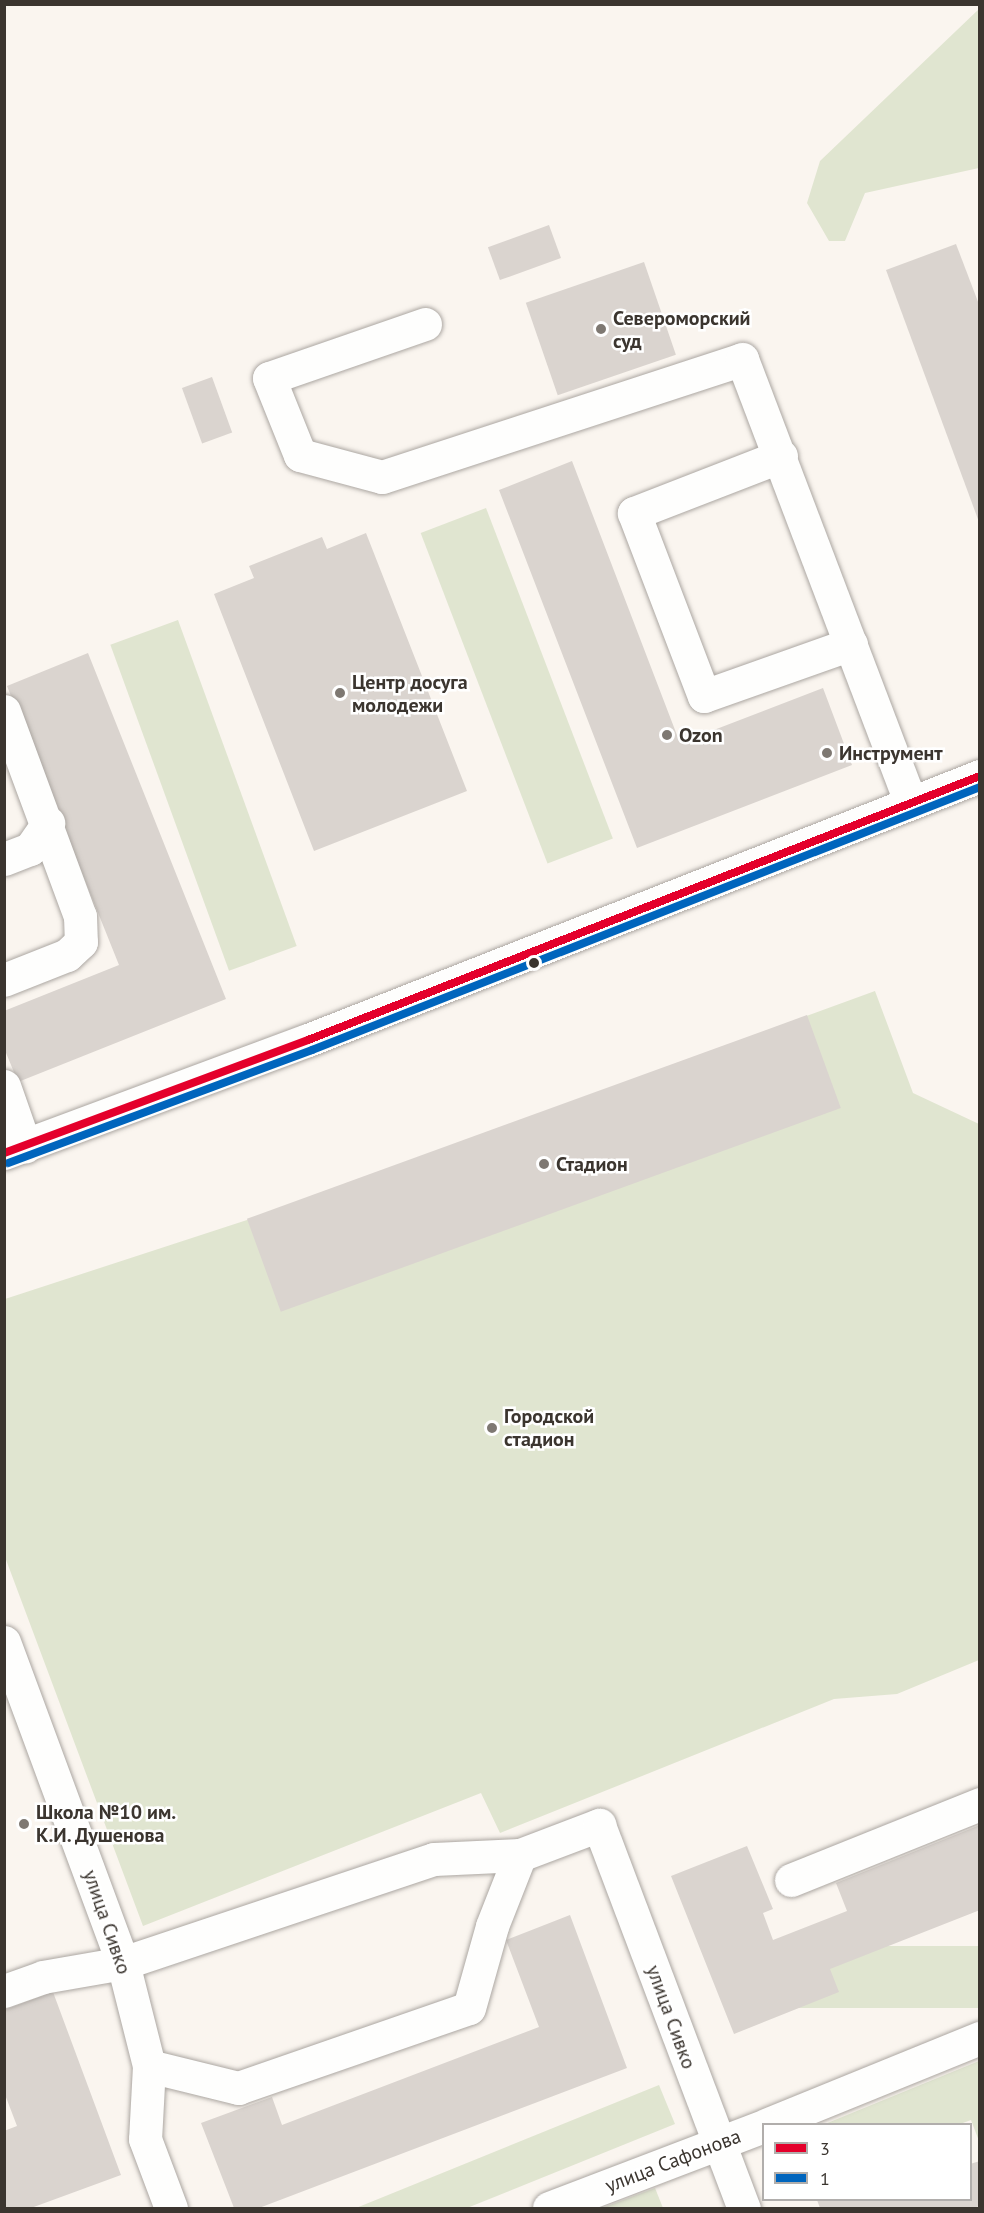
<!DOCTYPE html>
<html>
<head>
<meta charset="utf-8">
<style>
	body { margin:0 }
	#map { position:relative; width:984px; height:2213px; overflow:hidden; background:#faf5ef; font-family:"PT Sans",sans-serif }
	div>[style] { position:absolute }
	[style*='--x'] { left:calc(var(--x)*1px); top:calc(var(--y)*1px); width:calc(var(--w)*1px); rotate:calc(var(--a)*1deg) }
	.green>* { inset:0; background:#e0e5d0; transform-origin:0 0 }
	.building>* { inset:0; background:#dad4cf; transform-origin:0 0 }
	.roads { filter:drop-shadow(0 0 2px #aca7a2) drop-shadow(0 0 2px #aca7a2) }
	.minor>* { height:33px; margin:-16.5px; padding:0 16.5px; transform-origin:16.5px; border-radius:16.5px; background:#fefefd }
	.bus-1>* { height:8px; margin:-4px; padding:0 4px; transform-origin:4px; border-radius:4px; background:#e4002b }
	.bus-2>* { height:8px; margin:-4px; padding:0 4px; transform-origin:4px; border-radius:4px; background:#0065bd }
	.dots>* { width:16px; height:16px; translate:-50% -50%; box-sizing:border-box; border:3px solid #fff; border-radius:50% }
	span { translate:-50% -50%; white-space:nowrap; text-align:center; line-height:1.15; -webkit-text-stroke:5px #fff; paint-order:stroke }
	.poi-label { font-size:20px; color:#3b352f; font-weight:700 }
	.left { translate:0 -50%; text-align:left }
	.street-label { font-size:20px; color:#3b352f }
	.frame { position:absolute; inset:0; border:6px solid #3b352f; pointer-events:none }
	.legend { position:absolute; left:762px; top:2123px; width:210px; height:78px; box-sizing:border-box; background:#fff; border:2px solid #b1aeac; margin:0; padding:8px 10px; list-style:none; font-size:18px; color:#3b352f }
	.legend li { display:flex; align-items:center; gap:12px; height:30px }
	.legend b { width:30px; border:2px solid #b1aeac }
</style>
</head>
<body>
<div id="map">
	<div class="green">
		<i style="clip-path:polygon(979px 9px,979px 168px,865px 193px,845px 241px,829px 241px,807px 203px,820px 161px)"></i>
		<i style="left:486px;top:508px;width:354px;height:70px;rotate:69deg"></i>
		<i style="left:178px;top:620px;width:347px;height:72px;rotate:70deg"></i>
		<i style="clip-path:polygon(875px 991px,913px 1093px,979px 1124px,979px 1660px,897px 1694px,834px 1699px,500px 1833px,481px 1793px,143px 1926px,5px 1557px,5px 1299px,247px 1220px)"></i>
		<i style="left:979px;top:1946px;width:62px;height:234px;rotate:90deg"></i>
		<i style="clip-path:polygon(979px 2061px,979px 2141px,971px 2120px,960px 2124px,825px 2124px)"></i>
		<i style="clip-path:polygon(659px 2085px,675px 2124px,467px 2208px,356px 2208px)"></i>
		<i style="clip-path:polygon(655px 2188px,663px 2208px,602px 2208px)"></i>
	</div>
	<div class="building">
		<i style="left:549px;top:225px;width:35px;height:65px;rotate:70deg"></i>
		<i style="clip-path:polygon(956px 244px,980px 307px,979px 522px,886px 270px)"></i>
		<i style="left:644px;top:262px;width:98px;height:125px;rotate:71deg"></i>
		<i style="left:212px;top:377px;width:59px;height:32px;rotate:70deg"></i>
		<i style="clip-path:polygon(572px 461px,680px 743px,823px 688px,852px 765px,637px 848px,499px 490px)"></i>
		<i style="clip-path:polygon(366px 533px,467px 791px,314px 851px,214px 594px,254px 578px,249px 566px,322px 537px,327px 549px)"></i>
		<i style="clip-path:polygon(88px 653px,226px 999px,18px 1082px,4px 1048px,4px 1011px,119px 965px,7px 686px)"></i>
		<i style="left:807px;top:1015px;width:99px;height:596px;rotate:70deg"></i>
		<i style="clip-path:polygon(980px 1825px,980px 1910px,830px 1969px,839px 1992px,734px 2034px,671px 1876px,747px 1846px,773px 1909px,763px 1913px,773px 1940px,847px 1911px,836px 1883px)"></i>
		<i style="clip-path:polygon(570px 1915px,627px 2068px,259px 2208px,234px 2208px,201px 2123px,272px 2097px,282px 2125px,539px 2027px,506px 1940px)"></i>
		<i style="clip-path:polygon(53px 1992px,121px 2175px,31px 2208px,4px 2208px,4px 2131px,17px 2126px,4px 2092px,4px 2010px)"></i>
		<i style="clip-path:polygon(980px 2161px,980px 2206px,973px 2208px,820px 2208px,817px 2200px,970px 2200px,970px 2164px)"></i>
	</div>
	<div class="roads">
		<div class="minor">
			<i style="--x:425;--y:324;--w:165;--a:160.9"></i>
			<i style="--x:269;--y:378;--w:83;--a:68.1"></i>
			<i style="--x:300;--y:455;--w:85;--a:15"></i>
			<i style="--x:382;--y:477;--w:379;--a:-18.1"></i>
			<i style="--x:742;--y:359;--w:475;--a:69.2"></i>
			<i style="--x:781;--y:456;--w:158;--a:158.8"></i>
			<i style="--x:634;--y:513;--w:196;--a:69.1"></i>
			<i style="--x:704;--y:696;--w:156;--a:-19.5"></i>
			<i style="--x:4;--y:711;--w:219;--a:69.7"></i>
			<i style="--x:80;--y:916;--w:26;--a:88"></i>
			<i style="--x:81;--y:942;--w:19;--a:137"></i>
			<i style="--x:67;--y:955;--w:68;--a:158.4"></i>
			<i style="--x:4;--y:859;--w:28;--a:-21"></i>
			<i style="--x:30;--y:849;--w:32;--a:-55"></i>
			<i style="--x:4;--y:1086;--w:64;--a:70.7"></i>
			<i style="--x:4;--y:1153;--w:324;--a:-20.4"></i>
			<i style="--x:308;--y:1040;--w:722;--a:-21.45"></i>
			<i style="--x:4;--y:1642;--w:342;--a:69.7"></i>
			<i style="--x:123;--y:1963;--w:106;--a:75.8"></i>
			<i style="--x:149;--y:2066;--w:73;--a:93.1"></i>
			<i style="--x:145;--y:2139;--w:74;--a:69.4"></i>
			<i style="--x:791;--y:1880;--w:204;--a:-21.9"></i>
			<i style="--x:4;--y:1991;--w:41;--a:-19.7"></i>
			<i style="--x:43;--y:1977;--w:81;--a:-9.9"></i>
			<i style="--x:123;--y:1963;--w:328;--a:-18.5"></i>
			<i style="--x:434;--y:1859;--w:86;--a:-2.7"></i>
			<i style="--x:520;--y:1855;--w:85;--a:-20.8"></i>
			<i style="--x:599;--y:1825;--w:410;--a:69.3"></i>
			<i style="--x:149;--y:2066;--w:92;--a:13.9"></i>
			<i style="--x:238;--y:2088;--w:244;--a:-19.1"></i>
			<i style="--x:469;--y:2008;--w:85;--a:-74.3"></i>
			<i style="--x:492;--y:1926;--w:76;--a:-68.5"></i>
			<i style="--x:768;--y:2124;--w:229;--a:-22.1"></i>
			<i style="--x:549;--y:2208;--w:230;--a:-20.9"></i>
		</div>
	</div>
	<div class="bus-1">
		<i style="--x:4;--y:1153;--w:324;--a:-20.4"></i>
		<i style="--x:308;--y:1040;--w:722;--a:-21.45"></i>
	</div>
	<div class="bus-2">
		<i style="--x:8;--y:1163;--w:324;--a:-20.4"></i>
		<i style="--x:312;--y:1050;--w:718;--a:-21.49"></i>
	</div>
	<div class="dots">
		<i style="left:601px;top:329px;background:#7e7872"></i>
		<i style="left:340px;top:693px;background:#7e7872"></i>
		<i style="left:667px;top:735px;background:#7e7872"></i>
		<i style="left:827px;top:753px;background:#7e7872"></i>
		<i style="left:534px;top:963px;background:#3b352f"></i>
		<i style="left:544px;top:1164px;background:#7e7872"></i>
		<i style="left:492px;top:1428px;background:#7e7872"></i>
		<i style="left:24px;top:1824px;background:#7e7872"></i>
	</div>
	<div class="poi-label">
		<span class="left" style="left:613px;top:330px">Североморский<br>суд</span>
		<span class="left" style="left:352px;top:694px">Центр досуга<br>молодежи</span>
		<span class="left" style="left:679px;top:735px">Ozon</span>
		<span class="left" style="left:839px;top:753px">Инструмент</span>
		<span class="left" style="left:556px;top:1164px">Стадион</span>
		<span class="left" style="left:504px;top:1428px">Городской<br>стадион</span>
		<span class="left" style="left:36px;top:1824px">Школа №10 им.<br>К.И. Душенова</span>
	</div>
	<div class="street-label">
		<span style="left:107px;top:1922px;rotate:71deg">улица Сивко</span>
		<span style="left:671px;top:2017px;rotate:70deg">улица Сивко</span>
		<span style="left:673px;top:2161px;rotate:-21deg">улица Сафонова</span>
	</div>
	<div class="frame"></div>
	<ul class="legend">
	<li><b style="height:8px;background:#e4002b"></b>3</li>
	<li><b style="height:8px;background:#0065bd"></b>1</li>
	</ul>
</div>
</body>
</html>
